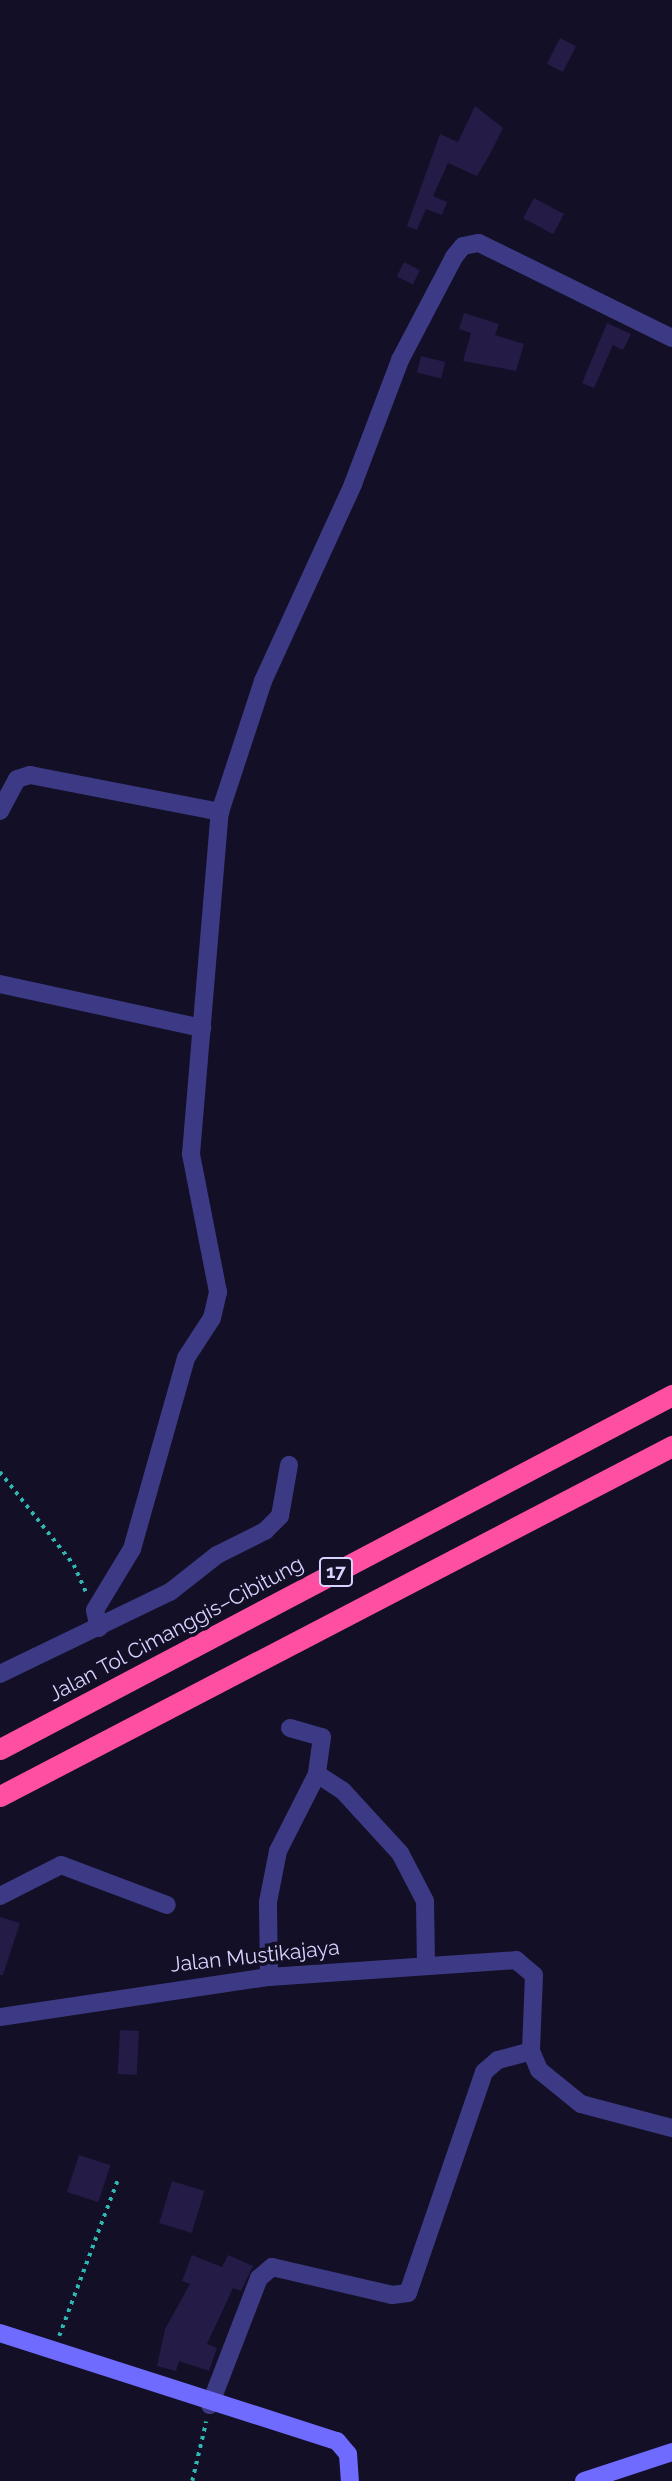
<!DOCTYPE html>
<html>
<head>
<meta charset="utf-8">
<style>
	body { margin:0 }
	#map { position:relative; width:672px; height:2481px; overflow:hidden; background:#130f26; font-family:Raleway,sans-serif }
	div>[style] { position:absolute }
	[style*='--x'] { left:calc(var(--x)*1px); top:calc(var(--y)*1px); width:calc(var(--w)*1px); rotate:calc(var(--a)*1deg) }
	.building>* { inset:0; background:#241b47; transform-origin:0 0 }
	.path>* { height:3.5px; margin-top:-1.75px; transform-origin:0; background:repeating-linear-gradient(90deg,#2fb8b0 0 3.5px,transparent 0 8.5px) }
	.street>* { height:18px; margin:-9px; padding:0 9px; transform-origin:9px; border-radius:9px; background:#3d3a85 }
	.secondary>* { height:18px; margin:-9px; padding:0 9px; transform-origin:9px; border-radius:9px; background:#6f6bff }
	.highway>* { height:21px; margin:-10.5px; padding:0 10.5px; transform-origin:10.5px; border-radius:10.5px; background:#ff4fa3 }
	span { translate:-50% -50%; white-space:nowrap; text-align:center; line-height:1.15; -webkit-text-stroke:7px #130f26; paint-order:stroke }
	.shield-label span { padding:2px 5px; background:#130f26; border:2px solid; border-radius:5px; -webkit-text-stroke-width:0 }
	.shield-label { font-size:19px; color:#d9d4ff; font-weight:700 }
	.street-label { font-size:21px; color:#d9d4ff }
</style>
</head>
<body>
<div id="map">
	<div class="building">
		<i style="left:560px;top:38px;width:18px;height:29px;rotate:27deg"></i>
		<i style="clip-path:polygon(475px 106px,503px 128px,490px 154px,477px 176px,448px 163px,433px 196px,447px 202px,442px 215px,426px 209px,417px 230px,407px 226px,440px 134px,458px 142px)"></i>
		<i style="left:534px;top:198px;width:34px;height:23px;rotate:28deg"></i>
		<i style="left:404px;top:262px;width:18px;height:16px;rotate:27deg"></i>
		<i style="clip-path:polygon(464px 313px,499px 324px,495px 335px,524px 344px,516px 371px,463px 361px,471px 333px,459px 329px)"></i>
		<i style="clip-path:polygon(607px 323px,631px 334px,623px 350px,613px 345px,594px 388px,582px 383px)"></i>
		<i style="left:421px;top:356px;width:25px;height:17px;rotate:14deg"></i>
		<i style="clip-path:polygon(0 1917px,20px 1923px,3px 1975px,0 1975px)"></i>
		<i style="left:120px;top:2030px;width:19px;height:44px;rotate:3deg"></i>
		<i style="left:79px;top:2155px;width:33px;height:39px;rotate:18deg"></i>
		<i style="left:172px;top:2181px;width:34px;height:44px;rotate:17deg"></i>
		<i style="clip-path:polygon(192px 2255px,222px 2267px,228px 2255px,253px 2266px,241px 2291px,233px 2288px,207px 2344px,217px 2348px,209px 2371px,179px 2361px,176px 2371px,157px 2366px,165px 2329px,190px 2284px,182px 2281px)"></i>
	</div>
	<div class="path">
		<i style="--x:0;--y:1472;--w:119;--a:51.5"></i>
		<i style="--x:74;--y:1565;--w:30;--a:66"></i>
		<i style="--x:59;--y:2336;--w:168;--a:-69.4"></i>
		<i style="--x:192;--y:2481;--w:61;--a:-76.7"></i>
	</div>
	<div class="street">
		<i style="--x:0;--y:811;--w:36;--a:-62"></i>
		<i style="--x:17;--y:779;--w:14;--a:-17"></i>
		<i style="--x:30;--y:775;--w:194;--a:11"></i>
		<i style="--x:0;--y:984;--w:207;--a:12.3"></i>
		<i style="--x:99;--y:1628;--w:18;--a:-103"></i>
		<i style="--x:95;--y:1610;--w:71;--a:-58.8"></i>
		<i style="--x:132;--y:1549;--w:198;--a:-74.2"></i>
		<i style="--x:186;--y:1358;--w:48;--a:-57"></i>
		<i style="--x:212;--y:1318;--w:27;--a:-77"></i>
		<i style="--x:218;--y:1292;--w:141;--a:-101.1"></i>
		<i style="--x:191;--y:1154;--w:343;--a:-85.2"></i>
		<i style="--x:220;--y:812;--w:138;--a:-71.8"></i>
		<i style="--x:263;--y:681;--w:217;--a:-65.4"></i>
		<i style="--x:353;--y:484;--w:133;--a:-69.2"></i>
		<i style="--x:400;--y:360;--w:116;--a:-62.3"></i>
		<i style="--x:454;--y:257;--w:14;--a:-51"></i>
		<i style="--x:463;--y:246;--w:16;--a:-11"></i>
		<i style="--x:479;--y:243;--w:215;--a:26.2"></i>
		<i style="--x:0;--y:1674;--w:189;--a:-25.8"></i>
		<i style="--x:170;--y:1592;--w:60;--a:-38.2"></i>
		<i style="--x:217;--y:1555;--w:54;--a:-26.6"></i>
		<i style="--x:265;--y:1531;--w:21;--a:-45"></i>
		<i style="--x:280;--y:1516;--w:52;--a:-80"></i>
		<i style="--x:290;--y:1728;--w:33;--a:16"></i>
		<i style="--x:322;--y:1737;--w:37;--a:98"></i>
		<i style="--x:317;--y:1774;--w:31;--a:33"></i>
		<i style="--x:343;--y:1791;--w:84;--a:47.4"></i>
		<i style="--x:400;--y:1853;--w:54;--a:62.5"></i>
		<i style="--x:425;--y:1901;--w:61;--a:89.1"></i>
		<i style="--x:0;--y:1896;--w:68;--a:-26.9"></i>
		<i style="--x:61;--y:1865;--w:113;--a:20.7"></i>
		<i style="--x:269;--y:1977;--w:75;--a:-90.8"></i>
		<i style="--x:268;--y:1902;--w:52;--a:-78.9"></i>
		<i style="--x:278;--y:1851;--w:86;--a:-63.1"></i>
		<i style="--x:0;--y:2017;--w:272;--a:-8.5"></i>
		<i style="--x:269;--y:1977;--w:248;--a:-3.9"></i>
		<i style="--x:516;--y:1960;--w:23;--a:40"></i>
		<i style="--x:534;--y:1975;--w:76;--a:92.3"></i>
		<i style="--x:531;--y:2051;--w:21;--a:67"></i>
		<i style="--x:539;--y:2070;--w:54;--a:39"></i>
		<i style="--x:581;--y:2104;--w:94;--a:14.8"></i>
		<i style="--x:210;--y:2405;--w:136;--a:-68.9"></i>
		<i style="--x:259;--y:2278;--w:17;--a:-40"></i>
		<i style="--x:272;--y:2267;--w:123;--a:13.1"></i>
		<i style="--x:392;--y:2295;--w:16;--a:-7"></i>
		<i style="--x:408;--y:2293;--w:234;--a:-71"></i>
		<i style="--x:484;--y:2072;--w:18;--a:-41"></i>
		<i style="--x:498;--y:2060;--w:34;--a:-15"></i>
	</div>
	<div class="secondary">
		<i style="--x:0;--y:2333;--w:354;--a:17.8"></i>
		<i style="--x:337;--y:2441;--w:17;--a:50"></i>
		<i style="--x:348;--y:2454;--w:27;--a:86"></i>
		<i style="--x:584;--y:2481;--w:93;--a:-18.2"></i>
	</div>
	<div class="highway">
		<i style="--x:0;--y:1749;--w:760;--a:-27.78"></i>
		<i style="--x:0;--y:1796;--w:758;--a:-27.51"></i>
	</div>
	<div class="shield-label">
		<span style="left:336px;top:1572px">17</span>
	</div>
	<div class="street-label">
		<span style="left:176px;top:1629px;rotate:-28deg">Jalan Tol Cimanggis–Cibitung</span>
		<span style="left:255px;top:1956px;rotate:-6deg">Jalan Mustikajaya</span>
	</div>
</div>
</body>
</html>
